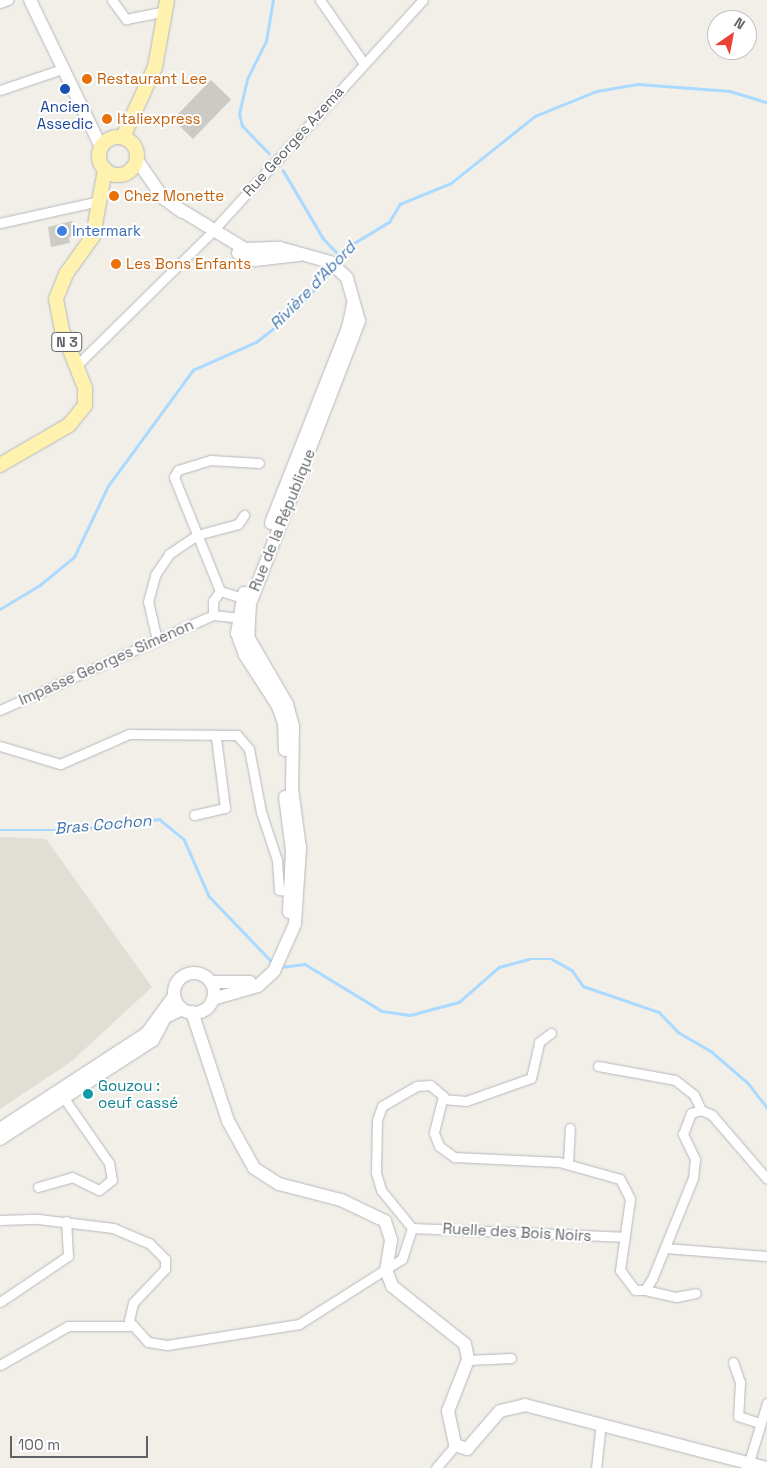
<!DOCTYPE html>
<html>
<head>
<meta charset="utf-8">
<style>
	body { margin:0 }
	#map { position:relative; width:767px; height:1468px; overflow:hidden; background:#f1efe8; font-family:"Space Grotesk",sans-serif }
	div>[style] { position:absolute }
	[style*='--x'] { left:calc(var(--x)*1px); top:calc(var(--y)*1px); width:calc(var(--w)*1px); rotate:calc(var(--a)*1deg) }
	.education>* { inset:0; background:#e1ded6 }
	.stream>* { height:2.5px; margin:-1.25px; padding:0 1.25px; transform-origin:1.25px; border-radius:1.25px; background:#aadaff }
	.building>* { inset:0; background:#cccac5; transform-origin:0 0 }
	.roads { filter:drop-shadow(0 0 1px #b5b8bc) drop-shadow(0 0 1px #b5b8bc) }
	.street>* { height:9px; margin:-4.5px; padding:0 4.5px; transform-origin:4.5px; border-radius:4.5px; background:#fff }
	.secondary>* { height:12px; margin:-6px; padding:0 6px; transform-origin:6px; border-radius:6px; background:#fff }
	.secondary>.ring { margin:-6px; padding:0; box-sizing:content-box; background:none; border:12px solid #fff; border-radius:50% }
	.primary>* { height:14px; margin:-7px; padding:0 7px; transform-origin:7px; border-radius:7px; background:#fff2af }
	.primary>.ring { margin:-7px; padding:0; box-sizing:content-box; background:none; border:14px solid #fff2af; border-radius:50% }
	.dots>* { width:14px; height:14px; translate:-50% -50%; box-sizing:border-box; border:2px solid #fff; border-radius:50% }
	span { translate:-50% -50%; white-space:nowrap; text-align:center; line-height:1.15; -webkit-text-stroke:4px #fff; paint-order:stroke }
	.shield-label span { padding:1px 4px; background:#fff; border:1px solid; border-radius:4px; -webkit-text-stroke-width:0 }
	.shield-label { font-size:14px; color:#5f6368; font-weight:700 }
	.food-label { font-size:15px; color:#c56008 }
	.left { translate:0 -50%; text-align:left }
	.transit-label { font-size:15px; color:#164399 }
	.street-label { font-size:15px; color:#5f6368 }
	.shop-label { font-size:15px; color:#366cbe }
	.culture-label { font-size:15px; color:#0d838f }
	.water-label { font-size:16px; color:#4174aa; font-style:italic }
	.north { position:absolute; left:707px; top:10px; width:50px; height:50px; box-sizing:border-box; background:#fff; border:1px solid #bfc1c3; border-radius:50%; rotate:33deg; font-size:14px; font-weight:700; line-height:20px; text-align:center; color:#5f6368 }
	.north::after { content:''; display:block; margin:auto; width:18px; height:22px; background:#ea4335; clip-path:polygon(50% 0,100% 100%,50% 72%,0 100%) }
	.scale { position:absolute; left:10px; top:1436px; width:138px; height:22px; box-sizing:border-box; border:2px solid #5f6368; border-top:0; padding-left:6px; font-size:15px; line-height:18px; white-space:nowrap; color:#5f6368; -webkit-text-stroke:4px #fff; paint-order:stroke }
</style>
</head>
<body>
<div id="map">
	<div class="education">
		<i style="clip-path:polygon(0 837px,46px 839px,152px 987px,72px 1061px,0 1109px)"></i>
	</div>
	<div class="stream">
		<i style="--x:269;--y:154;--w:39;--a:-134"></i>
		<i style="--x:242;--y:126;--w:12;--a:-104"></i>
		<i style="--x:239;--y:114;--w:36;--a:-77"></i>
		<i style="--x:247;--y:79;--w:42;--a:-63.4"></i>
		<i style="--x:266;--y:41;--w:42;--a:-80.3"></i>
		<i style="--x:283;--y:170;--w:79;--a:59.5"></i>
		<i style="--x:323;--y:238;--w:25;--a:47"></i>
		<i style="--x:337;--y:263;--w:26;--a:-50"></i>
		<i style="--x:354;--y:243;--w:41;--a:-31"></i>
		<i style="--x:389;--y:222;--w:21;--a:-59"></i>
		<i style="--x:400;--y:204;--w:55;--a:-22.4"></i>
		<i style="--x:451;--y:183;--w:107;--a:-38.6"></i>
		<i style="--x:535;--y:116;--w:67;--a:-22"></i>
		<i style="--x:597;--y:91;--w:42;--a:-9.7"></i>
		<i style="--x:638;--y:84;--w:92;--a:4.4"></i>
		<i style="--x:730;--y:91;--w:39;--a:17"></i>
		<i style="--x:0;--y:609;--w:47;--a:-31"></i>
		<i style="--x:40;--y:585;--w:44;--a:-39.5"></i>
		<i style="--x:74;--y:557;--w:79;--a:-64.4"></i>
		<i style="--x:108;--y:486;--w:144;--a:-53.8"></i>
		<i style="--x:193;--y:370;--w:69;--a:-24"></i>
		<i style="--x:256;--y:342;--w:41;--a:-38"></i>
		<i style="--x:288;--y:317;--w:66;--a:-46.8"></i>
		<i style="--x:0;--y:830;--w:71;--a:0"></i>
		<i style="--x:71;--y:830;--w:89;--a:-7.1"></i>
		<i style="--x:159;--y:819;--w:32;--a:39"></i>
		<i style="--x:184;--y:839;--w:62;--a:66.3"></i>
		<i style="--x:209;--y:896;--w:94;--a:46.3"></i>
		<i style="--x:280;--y:967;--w:25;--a:-7"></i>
		<i style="--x:305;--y:964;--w:90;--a:31.4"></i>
		<i style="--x:382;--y:1011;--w:28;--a:8"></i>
		<i style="--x:410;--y:1015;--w:51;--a:-14.9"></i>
		<i style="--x:459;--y:1002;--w:53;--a:-41.2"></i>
		<i style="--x:499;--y:967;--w:31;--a:-15"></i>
		<i style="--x:529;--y:959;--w:23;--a:0"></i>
		<i style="--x:552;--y:959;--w:23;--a:29"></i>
		<i style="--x:572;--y:970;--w:19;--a:55"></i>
		<i style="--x:583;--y:986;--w:80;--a:18.9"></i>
		<i style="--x:659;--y:1012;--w:28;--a:46"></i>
		<i style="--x:678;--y:1032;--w:39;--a:30"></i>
		<i style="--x:712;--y:1052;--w:48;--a:40.7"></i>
		<i style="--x:748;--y:1083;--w:31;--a:52"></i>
	</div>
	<div class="building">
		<i style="left:211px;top:80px;width:28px;height:55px;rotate:44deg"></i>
		<i style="clip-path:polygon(72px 221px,76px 236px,69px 237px,70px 243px,51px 247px,48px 227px)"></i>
	</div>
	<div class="roads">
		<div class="street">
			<i style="--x:112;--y:0;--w:24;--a:54"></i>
			<i style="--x:126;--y:19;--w:41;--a:-11.3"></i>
			<i style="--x:320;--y:0;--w:75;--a:55.3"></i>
			<i style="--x:0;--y:3;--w:9;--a:-21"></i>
			<i style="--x:0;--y:90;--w:65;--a:-18.7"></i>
			<i style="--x:0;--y:223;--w:101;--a:-12.5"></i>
			<i style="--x:76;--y:366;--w:185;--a:-44.6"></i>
			<i style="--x:208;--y:236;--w:319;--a:-47.7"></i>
			<i style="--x:220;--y:591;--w:123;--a:-112"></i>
			<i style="--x:174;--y:477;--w:8;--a:-60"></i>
			<i style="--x:178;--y:470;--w:34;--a:-17"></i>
			<i style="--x:210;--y:460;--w:49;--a:3.5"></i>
			<i style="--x:213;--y:615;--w:14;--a:-90"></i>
			<i style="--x:213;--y:601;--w:12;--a:-55"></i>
			<i style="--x:220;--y:591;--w:27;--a:17"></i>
			<i style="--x:213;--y:615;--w:30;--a:6"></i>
			<i style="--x:157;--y:640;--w:39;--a:-103"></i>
			<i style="--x:148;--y:602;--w:28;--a:-75"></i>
			<i style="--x:155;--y:575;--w:25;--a:-56"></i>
			<i style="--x:169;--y:554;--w:34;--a:-34"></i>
			<i style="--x:197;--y:535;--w:42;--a:-15"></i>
			<i style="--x:238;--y:524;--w:11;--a:-56"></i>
			<i style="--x:0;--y:710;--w:233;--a:-24"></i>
			<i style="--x:0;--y:746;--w:63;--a:16.7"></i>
			<i style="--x:60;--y:764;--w:75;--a:-23.5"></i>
			<i style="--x:129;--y:734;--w:108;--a:0.5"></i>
			<i style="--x:237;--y:735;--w:18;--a:49"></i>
			<i style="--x:249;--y:749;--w:64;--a:79.2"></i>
			<i style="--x:261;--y:812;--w:51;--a:71.6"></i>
			<i style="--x:277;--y:860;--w:30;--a:86"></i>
			<i style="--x:279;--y:890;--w:17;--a:7"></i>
			<i style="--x:194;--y:815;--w:32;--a:-13"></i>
			<i style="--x:225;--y:808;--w:71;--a:-97.3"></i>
			<i style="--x:598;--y:1066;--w:78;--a:10.3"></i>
			<i style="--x:675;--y:1080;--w:24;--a:38"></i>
			<i style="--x:694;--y:1095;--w:17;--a:65"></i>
			<i style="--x:443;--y:1099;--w:23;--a:5"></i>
			<i style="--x:466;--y:1101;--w:69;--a:-19.5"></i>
			<i style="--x:531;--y:1078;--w:37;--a:-77"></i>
			<i style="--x:539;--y:1042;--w:15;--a:-37"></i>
			<i style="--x:568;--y:1163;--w:35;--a:-87"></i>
			<i style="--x:38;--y:1187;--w:35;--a:-16"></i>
			<i style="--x:72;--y:1177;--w:30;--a:26"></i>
			<i style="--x:99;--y:1190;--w:16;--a:-38"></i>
			<i style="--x:112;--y:1180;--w:17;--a:-100"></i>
			<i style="--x:109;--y:1163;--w:84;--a:-124.8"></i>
			<i style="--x:0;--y:1220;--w:38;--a:-2"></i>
			<i style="--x:38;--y:1219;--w:76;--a:6.8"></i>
			<i style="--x:113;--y:1228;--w:39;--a:23"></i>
			<i style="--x:149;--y:1243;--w:23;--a:45"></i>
			<i style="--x:165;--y:1259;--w:10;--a:90"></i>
			<i style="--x:165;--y:1269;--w:47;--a:133.3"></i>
			<i style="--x:133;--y:1303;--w:18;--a:103"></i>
			<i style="--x:129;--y:1321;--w:28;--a:48"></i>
			<i style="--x:148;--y:1342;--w:19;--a:9"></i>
			<i style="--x:167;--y:1345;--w:134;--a:-9"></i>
			<i style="--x:299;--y:1324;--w:122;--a:-32.3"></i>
			<i style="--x:402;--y:1259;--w:33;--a:-72"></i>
			<i style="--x:412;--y:1228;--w:49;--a:-129.2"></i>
			<i style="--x:381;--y:1190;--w:19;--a:-106"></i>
			<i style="--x:376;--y:1172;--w:52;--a:-88.9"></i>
			<i style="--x:377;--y:1120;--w:15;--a:-70"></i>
			<i style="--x:382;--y:1106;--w:39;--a:-30"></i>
			<i style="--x:416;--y:1086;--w:14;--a:-4"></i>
			<i style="--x:430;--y:1085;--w:17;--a:40"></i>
			<i style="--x:443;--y:1096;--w:38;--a:104"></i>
			<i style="--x:434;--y:1133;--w:14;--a:69"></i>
			<i style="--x:439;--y:1146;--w:19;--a:36"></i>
			<i style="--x:454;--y:1157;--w:105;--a:2.7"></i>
			<i style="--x:559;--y:1162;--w:63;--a:15.6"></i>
			<i style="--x:620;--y:1179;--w:22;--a:63"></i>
			<i style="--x:630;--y:1199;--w:72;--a:98"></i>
			<i style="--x:620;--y:1270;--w:25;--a:53"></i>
			<i style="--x:635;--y:1290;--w:10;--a:0"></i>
			<i style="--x:645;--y:1290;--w:13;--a:-58"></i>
			<i style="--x:652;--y:1279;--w:109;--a:-67.9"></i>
			<i style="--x:693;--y:1178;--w:19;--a:-84"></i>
			<i style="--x:695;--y:1159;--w:28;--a:-116"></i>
			<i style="--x:683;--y:1134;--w:22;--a:-69"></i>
			<i style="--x:691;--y:1113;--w:10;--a:-17"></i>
			<i style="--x:701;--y:1110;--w:12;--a:24"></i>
			<i style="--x:712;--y:1115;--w:84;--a:49.3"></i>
			<i style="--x:412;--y:1228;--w:211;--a:2.4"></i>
			<i style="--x:665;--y:1248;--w:102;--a:4.5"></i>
			<i style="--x:645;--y:1290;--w:32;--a:13"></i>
			<i style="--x:676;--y:1297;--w:20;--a:-11"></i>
			<i style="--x:0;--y:1302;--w:82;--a:-34.1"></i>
			<i style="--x:68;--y:1256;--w:35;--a:-93"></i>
			<i style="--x:468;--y:1360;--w:43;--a:-2.7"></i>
			<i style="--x:733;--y:1362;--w:21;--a:71"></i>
			<i style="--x:740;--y:1382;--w:34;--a:93"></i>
			<i style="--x:738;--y:1416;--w:23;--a:18"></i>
			<i style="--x:0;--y:1365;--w:78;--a:-29.8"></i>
			<i style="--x:68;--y:1326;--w:62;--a:0"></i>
			<i style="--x:749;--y:1462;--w:62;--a:-73"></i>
			<i style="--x:436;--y:1468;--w:30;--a:-50"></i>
			<i style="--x:596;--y:1468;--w:45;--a:-83.7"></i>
		</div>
		<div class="secondary">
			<i style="--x:30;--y:0;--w:163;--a:64.2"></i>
			<i style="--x:137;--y:160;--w:46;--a:55.6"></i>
			<i style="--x:163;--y:198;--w:24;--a:36"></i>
			<i style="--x:176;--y:207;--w:81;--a:31.3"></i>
			<i style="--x:245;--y:249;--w:35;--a:-2"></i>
			<i style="--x:280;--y:248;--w:52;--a:15.6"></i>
			<i style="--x:330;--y:262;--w:23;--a:43"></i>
			<i style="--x:347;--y:278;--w:45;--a:74.4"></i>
			<i style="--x:359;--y:321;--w:302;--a:111.1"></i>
			<i style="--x:250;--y:603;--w:34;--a:93"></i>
			<i style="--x:248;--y:637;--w:78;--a:59.8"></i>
			<i style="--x:287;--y:704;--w:23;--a:75"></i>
			<i style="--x:293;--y:726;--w:63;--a:90.9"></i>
			<i style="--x:292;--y:789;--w:60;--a:82.3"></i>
			<i style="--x:300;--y:848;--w:76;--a:93.8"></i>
			<i style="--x:295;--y:924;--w:51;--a:114.1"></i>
			<i style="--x:274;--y:971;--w:22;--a:137"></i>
			<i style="--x:258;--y:986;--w:47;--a:163.9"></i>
			<i style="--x:238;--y:253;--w:18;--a:22"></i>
			<i style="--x:255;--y:260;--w:44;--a:-6.5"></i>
			<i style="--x:271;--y:523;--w:210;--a:-68.5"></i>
			<i style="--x:348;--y:328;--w:24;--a:-78"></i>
			<i style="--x:244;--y:593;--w:41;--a:99.9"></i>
			<i style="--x:237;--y:633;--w:23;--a:70"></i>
			<i style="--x:245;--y:655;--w:61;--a:57.1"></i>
			<i style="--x:278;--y:706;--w:18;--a:71"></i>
			<i style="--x:284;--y:723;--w:27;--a:88"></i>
			<i style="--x:285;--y:797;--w:53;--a:82.5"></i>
			<i style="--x:292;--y:850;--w:62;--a:92.8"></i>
			<i class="ring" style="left:174px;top:973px;width:28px;height:28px"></i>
			<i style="--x:211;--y:982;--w:39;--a:0"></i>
			<i style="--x:192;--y:1012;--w:115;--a:71.7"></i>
			<i style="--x:228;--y:1121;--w:54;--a:61"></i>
			<i style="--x:254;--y:1168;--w:30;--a:33"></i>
			<i style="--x:279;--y:1184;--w:64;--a:14.5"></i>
			<i style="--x:341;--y:1200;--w:49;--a:25.5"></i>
			<i style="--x:385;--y:1221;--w:20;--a:72"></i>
			<i style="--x:391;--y:1240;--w:30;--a:99"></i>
			<i style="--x:386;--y:1270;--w:17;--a:69"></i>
			<i style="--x:392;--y:1286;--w:93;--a:38.5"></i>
			<i style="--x:465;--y:1344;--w:16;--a:79"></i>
			<i style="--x:468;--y:1360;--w:55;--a:111.4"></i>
			<i style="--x:448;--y:1411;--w:35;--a:78"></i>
			<i style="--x:455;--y:1445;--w:13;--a:18"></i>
			<i style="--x:467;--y:1449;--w:50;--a:-49"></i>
			<i style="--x:500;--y:1411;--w:26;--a:-13"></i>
			<i style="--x:525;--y:1405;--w:250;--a:14.6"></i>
			<i style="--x:0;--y:1129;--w:176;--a:-33.1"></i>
			<i style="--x:147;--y:1033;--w:46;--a:-53.9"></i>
			<i style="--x:0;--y:1139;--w:182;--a:-32.9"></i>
			<i style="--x:153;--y:1040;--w:26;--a:-62"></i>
			<i style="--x:165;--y:1017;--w:19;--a:-25"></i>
		</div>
		<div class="primary">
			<i style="--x:123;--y:137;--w:77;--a:-65.4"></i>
			<i style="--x:155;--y:67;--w:68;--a:-79.8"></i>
			<i class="ring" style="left:99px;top:137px;width:24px;height:24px"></i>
			<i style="--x:0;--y:465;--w:80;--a:-30.1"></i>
			<i style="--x:69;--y:425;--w:26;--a:-51"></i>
			<i style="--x:85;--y:405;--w:17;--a:-90"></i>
			<i style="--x:85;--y:388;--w:62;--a:-111.6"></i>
			<i style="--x:62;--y:330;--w:32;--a:-101"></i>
			<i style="--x:56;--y:299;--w:27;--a:-68"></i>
			<i style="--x:66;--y:274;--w:47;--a:-54.6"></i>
			<i style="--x:93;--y:236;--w:68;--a:-79.8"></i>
		</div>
	</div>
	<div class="dots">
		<i style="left:87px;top:79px;background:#e8710a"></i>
		<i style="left:65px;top:89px;background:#1a4fb4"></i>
		<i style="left:107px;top:119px;background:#e8710a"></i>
		<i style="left:114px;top:196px;background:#e8710a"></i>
		<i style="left:62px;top:231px;background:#3f7fe0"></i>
		<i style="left:116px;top:264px;background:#e8710a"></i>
		<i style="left:88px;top:1094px;background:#0f9aa8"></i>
	</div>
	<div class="shield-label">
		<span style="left:67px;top:342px">N 3</span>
	</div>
	<div class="food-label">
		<span class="left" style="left:97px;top:79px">Restaurant Lee</span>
		<span class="left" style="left:117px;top:119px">Italiexpress</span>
		<span class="left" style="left:124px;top:196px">Chez Monette</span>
		<span class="left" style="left:126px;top:264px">Les Bons Enfants</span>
	</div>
	<div class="transit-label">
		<span style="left:65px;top:115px">Ancien<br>Assedic</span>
	</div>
	<div class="street-label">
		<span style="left:293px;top:141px;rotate:-48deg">Rue Georges Azema</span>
		<span style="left:282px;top:520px;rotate:-68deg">Rue de la République</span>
		<span style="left:106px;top:662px;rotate:-24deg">Impasse Georges Simenon</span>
		<span style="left:517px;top:1232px;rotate:3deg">Ruelle des Bois Noirs</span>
	</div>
	<div class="shop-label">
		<span class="left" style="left:72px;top:231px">Intermark</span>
	</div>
	<div class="culture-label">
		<span class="left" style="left:98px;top:1094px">Gouzou :<br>oeuf cassé</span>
	</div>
	<div class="water-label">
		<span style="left:313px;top:286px;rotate:-46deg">Rivière d'Abord</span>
		<span style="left:103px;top:825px;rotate:-5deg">Bras Cochon</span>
	</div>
	<div class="north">N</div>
	<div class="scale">100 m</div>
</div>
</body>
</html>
